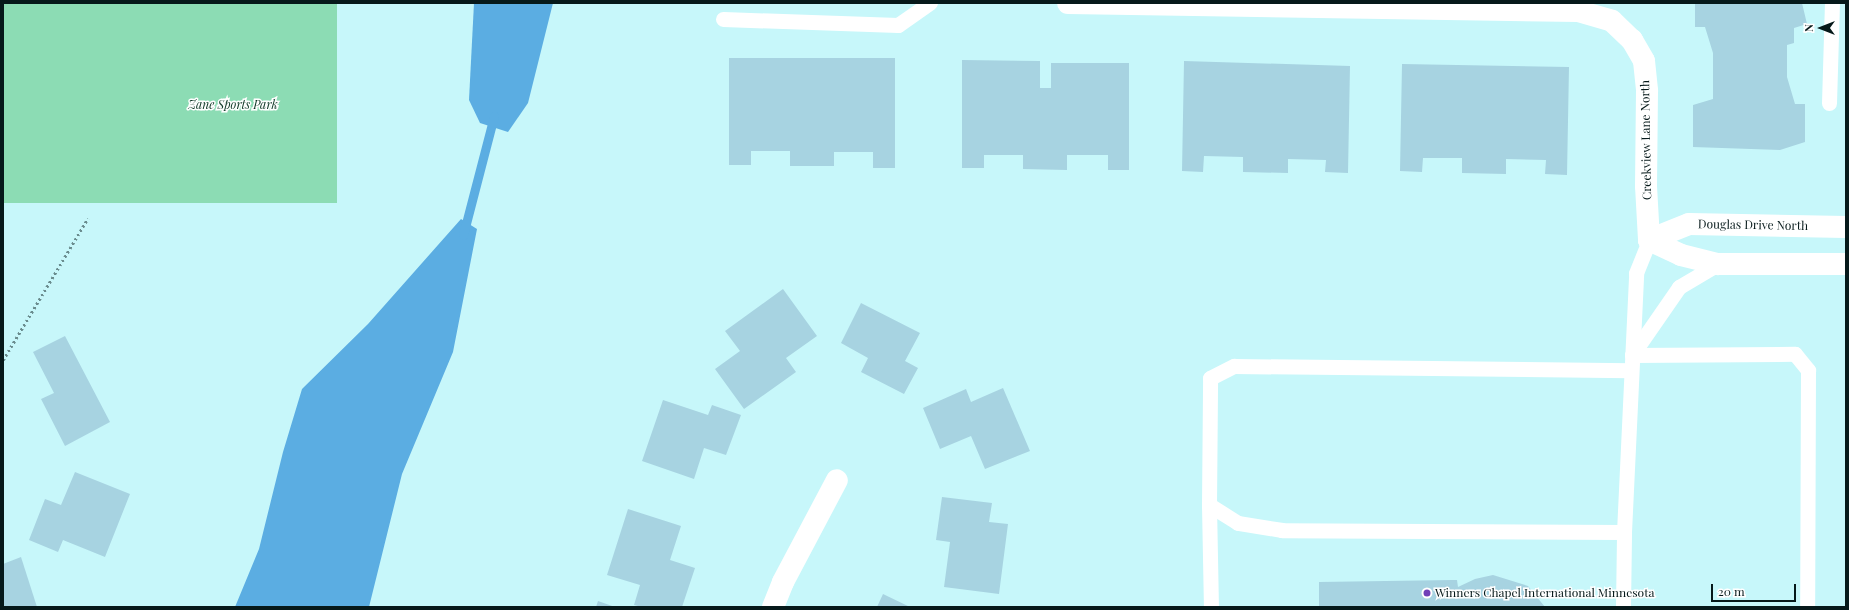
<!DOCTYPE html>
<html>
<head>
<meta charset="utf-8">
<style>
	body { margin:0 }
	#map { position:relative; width:1849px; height:610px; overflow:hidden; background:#c7f7fa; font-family:"Playfair Display",serif }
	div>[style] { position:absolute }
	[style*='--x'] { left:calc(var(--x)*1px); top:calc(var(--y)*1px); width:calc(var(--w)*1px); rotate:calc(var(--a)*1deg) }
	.green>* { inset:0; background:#8cdcb4; transform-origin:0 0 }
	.water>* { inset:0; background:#5bade2 }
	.stream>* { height:9px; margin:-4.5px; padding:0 4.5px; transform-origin:4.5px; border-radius:4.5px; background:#5bade2 }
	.building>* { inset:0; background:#a7d3e1 }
	.path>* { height:2.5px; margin-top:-1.25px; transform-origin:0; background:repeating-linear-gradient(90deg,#6a8c8e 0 2px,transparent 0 5px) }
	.service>* { height:15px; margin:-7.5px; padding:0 7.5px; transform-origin:7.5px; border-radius:7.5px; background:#fff }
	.minor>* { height:22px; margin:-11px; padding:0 11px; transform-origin:11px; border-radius:11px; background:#fff }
	.dots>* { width:11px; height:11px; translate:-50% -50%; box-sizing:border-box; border:2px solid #fff; border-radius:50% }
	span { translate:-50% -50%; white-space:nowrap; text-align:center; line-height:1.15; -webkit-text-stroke:3px #fff; paint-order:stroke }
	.park-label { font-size:12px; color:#0c3624; font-style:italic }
	.street-label { font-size:12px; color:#06191a }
	.poi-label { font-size:12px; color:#06191a }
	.left { translate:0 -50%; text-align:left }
	.frame { position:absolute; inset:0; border:4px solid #06191a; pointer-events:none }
	.north { position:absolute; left:1801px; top:8px; width:40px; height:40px; -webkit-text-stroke:3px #fff; paint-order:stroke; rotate:270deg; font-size:11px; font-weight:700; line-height:16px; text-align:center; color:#06191a }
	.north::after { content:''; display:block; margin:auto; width:14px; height:18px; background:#06191a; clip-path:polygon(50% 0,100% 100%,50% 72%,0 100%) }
	.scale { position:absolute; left:1711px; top:584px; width:85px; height:18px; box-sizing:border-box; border:2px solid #06191a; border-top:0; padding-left:5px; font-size:12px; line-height:14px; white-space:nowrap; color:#06191a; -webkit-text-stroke:3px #fff; paint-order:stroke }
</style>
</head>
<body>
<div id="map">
	<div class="green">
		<i style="left:3px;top:3px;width:334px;height:200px"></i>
	</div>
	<div class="water">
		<i style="clip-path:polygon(474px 3px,553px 3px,528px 103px,508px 132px,480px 123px,469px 100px)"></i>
		<i style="clip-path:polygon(461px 219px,477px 229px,453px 352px,402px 474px,369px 607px,235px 607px,259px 549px,283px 452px,302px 389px,368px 324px)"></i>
	</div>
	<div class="stream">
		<i style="--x:463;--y:235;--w:123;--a:-75.4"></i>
	</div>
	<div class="building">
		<i style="clip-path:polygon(1695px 3px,1802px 3px,1807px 24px,1794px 28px,1794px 43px,1787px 45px,1787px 77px,1795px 104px,1805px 104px,1805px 142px,1780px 150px,1693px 147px,1693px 105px,1713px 99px,1713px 53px,1705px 27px,1695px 27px)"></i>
		<i style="clip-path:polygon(729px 58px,895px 58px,895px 168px,873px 168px,873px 152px,834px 152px,834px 166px,790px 166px,790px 151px,751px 151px,751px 165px,729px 165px)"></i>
		<i style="clip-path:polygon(962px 60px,1040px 61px,1040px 88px,1051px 88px,1051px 63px,1129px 63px,1129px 170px,1108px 170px,1108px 155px,1067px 155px,1067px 170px,1023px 169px,1023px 155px,984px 155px,984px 168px,962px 168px)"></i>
		<i style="clip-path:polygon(1184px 61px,1350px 66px,1348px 173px,1325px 172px,1326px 160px,1288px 159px,1288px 173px,1243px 172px,1243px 157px,1204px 156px,1203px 172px,1182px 171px)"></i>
		<i style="clip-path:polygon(1402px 64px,1569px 67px,1567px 175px,1545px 174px,1546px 160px,1506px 159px,1506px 174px,1462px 173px,1462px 158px,1423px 158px,1422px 172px,1400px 171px)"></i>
		<i style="clip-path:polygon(783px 289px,817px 336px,786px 358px,796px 372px,744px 409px,715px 369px,740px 351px,725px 331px)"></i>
		<i style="clip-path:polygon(861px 303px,920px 333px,905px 361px,918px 368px,904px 394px,861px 372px,868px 358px,841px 343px)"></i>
		<i style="clip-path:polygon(65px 336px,110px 422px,65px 446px,41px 399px,54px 393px,33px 352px)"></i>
		<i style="clip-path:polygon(1003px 388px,1030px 451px,985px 469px,971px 436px,940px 449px,923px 408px,966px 389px,971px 402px)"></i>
		<i style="clip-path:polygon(663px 400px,708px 415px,712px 405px,741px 415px,726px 455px,704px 448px,694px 479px,642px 461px)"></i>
		<i style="clip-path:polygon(75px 472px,130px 494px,105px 557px,63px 540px,58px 552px,29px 540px,45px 499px,61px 505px)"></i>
		<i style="clip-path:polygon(942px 497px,992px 503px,989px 522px,1008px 524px,999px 594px,944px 587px,950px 542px,936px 540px)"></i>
		<i style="clip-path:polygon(628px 509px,681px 526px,670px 560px,695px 568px,682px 607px,642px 607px,634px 605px,640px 585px,607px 575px)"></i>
		<i style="clip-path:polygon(21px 557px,37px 607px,3px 607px,3px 564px)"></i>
		<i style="clip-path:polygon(1493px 575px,1528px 586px,1545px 607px,1319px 607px,1319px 582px,1452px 580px,1457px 580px,1458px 587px,1475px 579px)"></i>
		<i style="clip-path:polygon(883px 594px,910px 607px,877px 607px)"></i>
		<i style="clip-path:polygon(598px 601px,615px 607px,596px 607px)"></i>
	</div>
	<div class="path">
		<i style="--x:3;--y:360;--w:165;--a:-59.1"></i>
	</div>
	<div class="service">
		<i style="--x:723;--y:19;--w:175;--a:2"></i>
		<i style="--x:898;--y:25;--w:39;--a:-35"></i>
		<i style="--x:1829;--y:103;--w:100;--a:-88.3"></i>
		<i style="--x:1632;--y:355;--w:163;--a:-0.4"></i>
		<i style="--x:1795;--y:354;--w:21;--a:51"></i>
		<i style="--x:1808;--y:370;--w:237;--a:90.2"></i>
		<i style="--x:1632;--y:355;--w:83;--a:-55.3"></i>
		<i style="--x:1679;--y:287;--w:45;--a:-30.5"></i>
		<i style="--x:1209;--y:505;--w:102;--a:88.9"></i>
		<i style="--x:1624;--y:532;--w:259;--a:-87.3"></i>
		<i style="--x:1636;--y:273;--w:35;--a:-68"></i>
		<i style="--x:1623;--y:607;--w:75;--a:-89.2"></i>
		<i style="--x:1624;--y:532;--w:342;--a:-179.7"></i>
		<i style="--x:1282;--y:530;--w:45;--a:-171"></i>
		<i style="--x:1238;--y:523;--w:34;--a:-148"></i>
		<i style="--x:1209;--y:505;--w:127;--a:-89.5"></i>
		<i style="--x:1210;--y:378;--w:27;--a:-27"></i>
		<i style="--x:1234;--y:366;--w:397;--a:0.6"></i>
	</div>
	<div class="minor">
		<i style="--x:1068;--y:3;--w:510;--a:0.9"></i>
		<i style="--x:1578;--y:11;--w:35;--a:16"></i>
		<i style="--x:1612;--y:21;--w:28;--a:44"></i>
		<i style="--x:1632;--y:40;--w:24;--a:60"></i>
		<i style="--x:1644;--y:61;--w:30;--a:84"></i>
		<i style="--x:1647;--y:91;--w:95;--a:90.6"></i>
		<i style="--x:1646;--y:186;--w:54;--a:86.8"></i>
		<i style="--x:1649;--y:240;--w:35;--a:25"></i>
		<i style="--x:1681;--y:255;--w:38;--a:14"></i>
		<i style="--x:1718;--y:264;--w:128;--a:0"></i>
		<i style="--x:1649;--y:240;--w:43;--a:-21.8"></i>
		<i style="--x:1689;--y:224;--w:157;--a:1.1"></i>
		<i style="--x:773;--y:607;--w:27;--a:-68"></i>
		<i style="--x:783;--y:582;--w:115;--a:-62.1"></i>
	</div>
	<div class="dots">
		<i style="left:1427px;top:593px;background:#713fb7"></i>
	</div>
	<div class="park-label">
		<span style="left:233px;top:105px">Zane Sports Park</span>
	</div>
	<div class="street-label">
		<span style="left:1646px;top:140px;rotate:-91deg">Creekview Lane North</span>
		<span style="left:1753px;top:225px;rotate:1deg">Douglas Drive North</span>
	</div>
	<div class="poi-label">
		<span class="left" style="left:1435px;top:593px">Winners Chapel International Minnesota</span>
	</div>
	<div class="frame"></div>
	<div class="north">N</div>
	<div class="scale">20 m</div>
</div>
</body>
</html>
